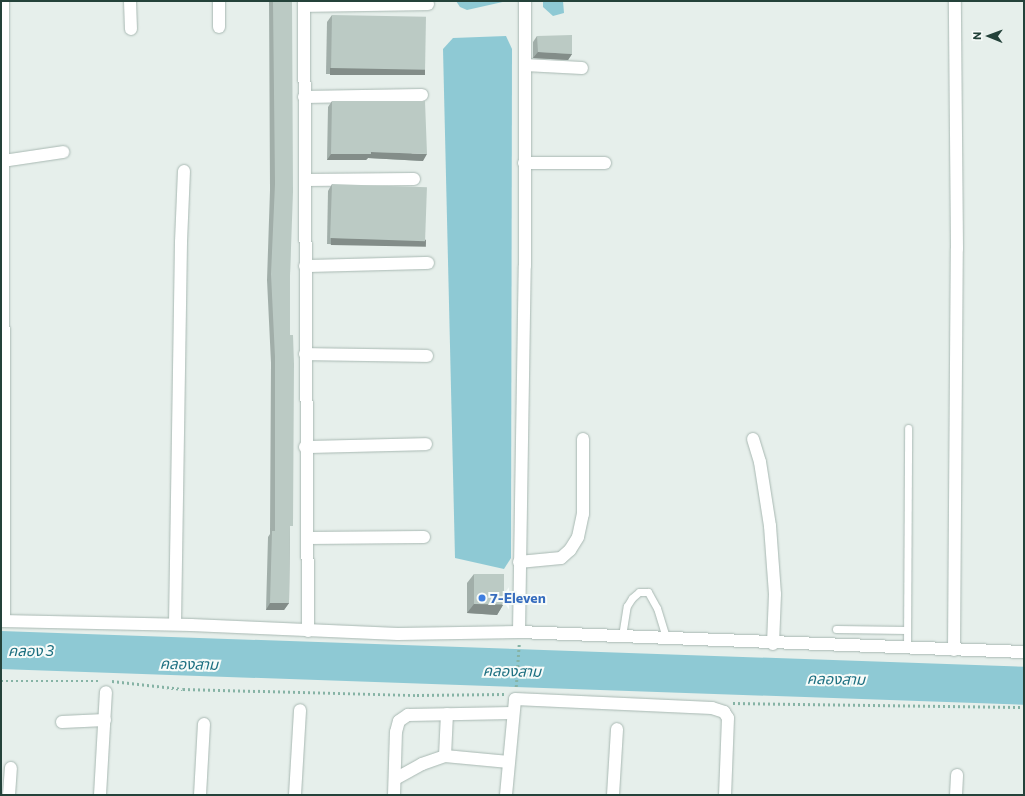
<!DOCTYPE html>
<html>
<head>
<meta charset="utf-8">
<style>
	body { margin:0 }
	#map { position:relative; width:1025px; height:796px; overflow:hidden; background:#e6efeb; font-family:Commissioner,"Noto Sans Thai",sans-serif }
	div>[style] { position:absolute }
	[style*='--x'] { left:calc(var(--x)*1px); top:calc(var(--y)*1px); width:calc(var(--w)*1px); rotate:calc(var(--a)*1deg) }
	.water>* { inset:0; background:#8ec9d4; transform-origin:0 0 }
	.path>* { height:2.5px; margin-top:-1.25px; transform-origin:0; background:repeating-linear-gradient(90deg,#86b3a5 0 2px,transparent 0 5px) }
	.roads { filter:drop-shadow(0 0 1px #a8b8b2) drop-shadow(0 0 1px #a8b8b2) }
	.service>* { height:7px; margin:-3.5px; padding:0 3.5px; transform-origin:3.5px; border-radius:3.5px; background:#fff }
	.minor>* { height:12px; margin:-6px; padding:0 6px; transform-origin:6px; border-radius:6px; background:#fff }
	.tertiary>* { height:12px; margin:-6px; padding:0 6px; transform-origin:6px; border-radius:6px; background:#fff }
	.wall>* { inset:0; background:#a1aea9 }
	.shaded-wall>* { inset:0; background:#838d89; transform-origin:0 0 }
	.building>* { inset:0; background:#bbcac4; transform-origin:0 0 }
	.dots>* { width:11px; height:11px; translate:-50% -50%; box-sizing:border-box; border:2px solid #f7fbf9; border-radius:50% }
	span { translate:-50% -50%; white-space:nowrap; text-align:center; line-height:1.15; -webkit-text-stroke:4px #f7fbf9; paint-order:stroke }
	.shop-label { font-size:14px; color:#366cbe; font-weight:700 }
	.left { translate:0 -50%; text-align:left }
	.water-label { font-size:15px; color:#1c6f80; font-style:italic }
	.frame { position:absolute; inset:0; border:2px solid #24423a; pointer-events:none }
	.north { position:absolute; left:969px; top:16px; width:40px; height:40px; -webkit-text-stroke:3px #f7fbf9; paint-order:stroke; rotate:271deg; font-size:11px; font-weight:700; line-height:16px; text-align:center; color:#24423a }
	.north::after { content:''; display:block; margin:auto; width:14px; height:18px; background:#24423a; clip-path:polygon(50% 0,100% 100%,50% 72%,0 100%) }
</style>
</head>
<body>
<div id="map">
	<div class="water">
		<i style="clip-path:polygon(456px 1px,507px 1px,467px 10px,460px 7px)"></i>
		<i style="clip-path:polygon(543px 1px,563px 1px,564px 13px,553px 16px,543px 7px)"></i>
		<i style="clip-path:polygon(506px 36px,512px 49px,511px 558px,504px 569px,455px 558px,443px 49px,453px 38px)"></i>
		<i style="left:1px;top:631px;width:1024px;height:38px;rotate:2deg"></i>
	</div>
	<div class="path">
		<i style="--x:1;--y:681;--w:98;--a:0"></i>
		<i style="--x:112;--y:681;--w:71;--a:6.4"></i>
		<i style="--x:183;--y:689;--w:234;--a:1.5"></i>
		<i style="--x:417;--y:695;--w:88;--a:-0.7"></i>
		<i style="--x:516;--y:687;--w:43;--a:-86"></i>
		<i style="--x:733;--y:703;--w:291;--a:0.8"></i>
	</div>
	<div class="roads">
		<div class="service">
			<i style="--x:836;--y:629;--w:71;--a:0.8"></i>
			<i style="--x:622;--y:636;--w:30;--a:-81"></i>
			<i style="--x:627;--y:606;--w:9;--a:-58"></i>
			<i style="--x:632;--y:598;--w:9;--a:-41"></i>
			<i style="--x:639;--y:592;--w:9;--a:0"></i>
			<i style="--x:648;--y:592;--w:18;--a:61"></i>
			<i style="--x:657;--y:608;--w:31;--a:73"></i>
			<i style="--x:907;--y:648;--w:220;--a:-89.7"></i>
		</div>
		<div class="minor">
			<i style="--x:3;--y:1;--w:620;--a:89.91"></i>
			<i style="--x:130;--y:1;--w:28;--a:88"></i>
			<i style="--x:219;--y:1;--w:26;--a:90"></i>
			<i style="--x:304;--y:1;--w:630;--a:89.64"></i>
			<i style="--x:304;--y:6;--w:124;--a:-0.9"></i>
			<i style="--x:525;--y:65;--w:57;--a:3"></i>
			<i style="--x:304;--y:97;--w:118;--a:-1"></i>
			<i style="--x:3;--y:161;--w:61;--a:-8.5"></i>
			<i style="--x:524;--y:163;--w:81;--a:0"></i>
			<i style="--x:305;--y:180;--w:109;--a:-0.5"></i>
			<i style="--x:305;--y:266;--w:123;--a:-1.4"></i>
			<i style="--x:305;--y:354;--w:122;--a:0.9"></i>
			<i style="--x:753;--y:439;--w:24;--a:73"></i>
			<i style="--x:760;--y:462;--w:65;--a:81.1"></i>
			<i style="--x:770;--y:526;--w:68;--a:85.8"></i>
			<i style="--x:775;--y:594;--w:50;--a:92.3"></i>
			<i style="--x:305;--y:447;--w:121;--a:-1.4"></i>
			<i style="--x:307;--y:538;--w:117;--a:-0.5"></i>
			<i style="--x:519;--y:562;--w:42;--a:-5.4"></i>
			<i style="--x:561;--y:558;--w:12;--a:-42"></i>
			<i style="--x:570;--y:550;--w:15;--a:-58"></i>
			<i style="--x:578;--y:537;--w:24;--a:-78"></i>
			<i style="--x:583;--y:514;--w:75;--a:-90"></i>
			<i style="--x:175;--y:624;--w:382;--a:-89.1"></i>
			<i style="--x:181;--y:242;--w:71;--a:-87.6"></i>
			<i style="--x:519;--y:632;--w:366;--a:-89.1"></i>
			<i style="--x:525;--y:266;--w:265;--a:-90"></i>
			<i style="--x:954;--y:650;--w:401;--a:-89.6"></i>
			<i style="--x:957;--y:249;--w:248;--a:-90.5"></i>
			<i style="--x:62;--y:722;--w:43;--a:-2.7"></i>
			<i style="--x:445;--y:756;--w:42;--a:-87.3"></i>
			<i style="--x:395;--y:779;--w:31;--a:-29"></i>
			<i style="--x:422;--y:764;--w:24;--a:-19"></i>
			<i style="--x:445;--y:756;--w:64;--a:5.4"></i>
			<i style="--x:9;--y:795;--w:27;--a:-86"></i>
			<i style="--x:100;--y:795;--w:103;--a:-86.7"></i>
			<i style="--x:200;--y:795;--w:71;--a:-86.8"></i>
			<i style="--x:295;--y:795;--w:85;--a:-86.6"></i>
			<i style="--x:394;--y:795;--w:63;--a:-88.2"></i>
			<i style="--x:396;--y:732;--w:11;--a:-75"></i>
			<i style="--x:399;--y:721;--w:11;--a:-34"></i>
			<i style="--x:408;--y:715;--w:105;--a:-1.1"></i>
			<i style="--x:506;--y:795;--w:96;--a:-84.6"></i>
			<i style="--x:515;--y:699;--w:197;--a:2.6"></i>
			<i style="--x:712;--y:708;--w:13;--a:18"></i>
			<i style="--x:724;--y:712;--w:7;--a:56"></i>
			<i style="--x:728;--y:718;--w:77;--a:92.2"></i>
			<i style="--x:613;--y:795;--w:66;--a:-86.5"></i>
			<i style="--x:956;--y:795;--w:20;--a:-87"></i>
		</div>
		<div class="tertiary">
			<i style="--x:1;--y:621;--w:190;--a:1.2"></i>
			<i style="--x:191;--y:625;--w:207;--a:2.5"></i>
			<i style="--x:398;--y:634;--w:121;--a:-0.9"></i>
			<i style="--x:519;--y:632;--w:505;--a:2.27"></i>
		</div>
	</div>
	<div class="wall">
		<i style="clip-path:polygon(269px 1px,292px 1px,290px 276px,290px 530px,289px 603px,284px 610px,266px 610px,268px 537px,270px 534px,271px 363px,267px 280px,270px 190px)"></i>
		<i style="clip-path:polygon(332px 15px,420px 74px,326px 74px,327px 22px)"></i>
		<i style="clip-path:polygon(537px 36px,572px 54px,568px 60px,533px 58px,533px 42px)"></i>
		<i style="clip-path:polygon(332px 101px,423px 161px,368px 158px,366px 160px,327px 160px,328px 107px)"></i>
		<i style="clip-path:polygon(332px 184px,422px 246px,327px 244px,328px 191px)"></i>
		<i style="clip-path:polygon(474px 574px,503px 605px,497px 615px,467px 613px,467px 583px)"></i>
	</div>
	<div class="shaded-wall">
		<i style="clip-path:polygon(538px 52px,572px 54px,568px 60px,533px 58px)"></i>
		<i style="left:330px;top:68px;width:95px;height:7px"></i>
		<i style="clip-path:polygon(371px 152px,427px 154px,423px 161px,368px 158px,366px 160px,327px 160px,331px 154px)"></i>
		<i style="left:331px;top:238px;width:95px;height:7px;rotate:1deg"></i>
		<i style="clip-path:polygon(270px 603px,289px 603px,284px 610px,266px 610px)"></i>
		<i style="clip-path:polygon(474px 604px,503px 605px,497px 615px,467px 613px)"></i>
	</div>
	<div class="building">
		<i style="clip-path:polygon(273px 1px,292px 1px,293px 192px,290px 276px,290px 335px,293px 335px,294px 364px,293px 526px,290px 526px,289px 603px,270px 603px,272px 531px,275px 531px,275px 357px,271px 274px,275px 184px)"></i>
		<i style="left:332px;top:15px;width:94px;height:53px;rotate:1deg"></i>
		<i style="clip-path:polygon(572px 35px,572px 54px,538px 52px,537px 36px)"></i>
		<i style="clip-path:polygon(332px 101px,425px 101px,427px 154px,371px 152px,371px 154px,331px 154px)"></i>
		<i style="left:332px;top:184px;width:95px;height:54px;rotate:2deg"></i>
		<i style="left:474px;top:574px;width:30px;height:30px"></i>
	</div>
	<div class="dots">
		<i style="left:482px;top:598px;background:#3f7fe0"></i>
	</div>
	<div class="shop-label">
		<span class="left" style="left:490px;top:598px">7-Eleven</span>
	</div>
	<div class="water-label">
		<span style="left:31px;top:651px">คลอง 3</span>
		<span style="left:189px;top:664px;rotate:1deg">คลองสาม</span>
		<span style="left:512px;top:671px;rotate:1deg">คลองสาม</span>
		<span style="left:836px;top:679px;rotate:1deg">คลองสาม</span>
	</div>
	<div class="frame"></div>
	<div class="north">N</div>
</div>
</body>
</html>
